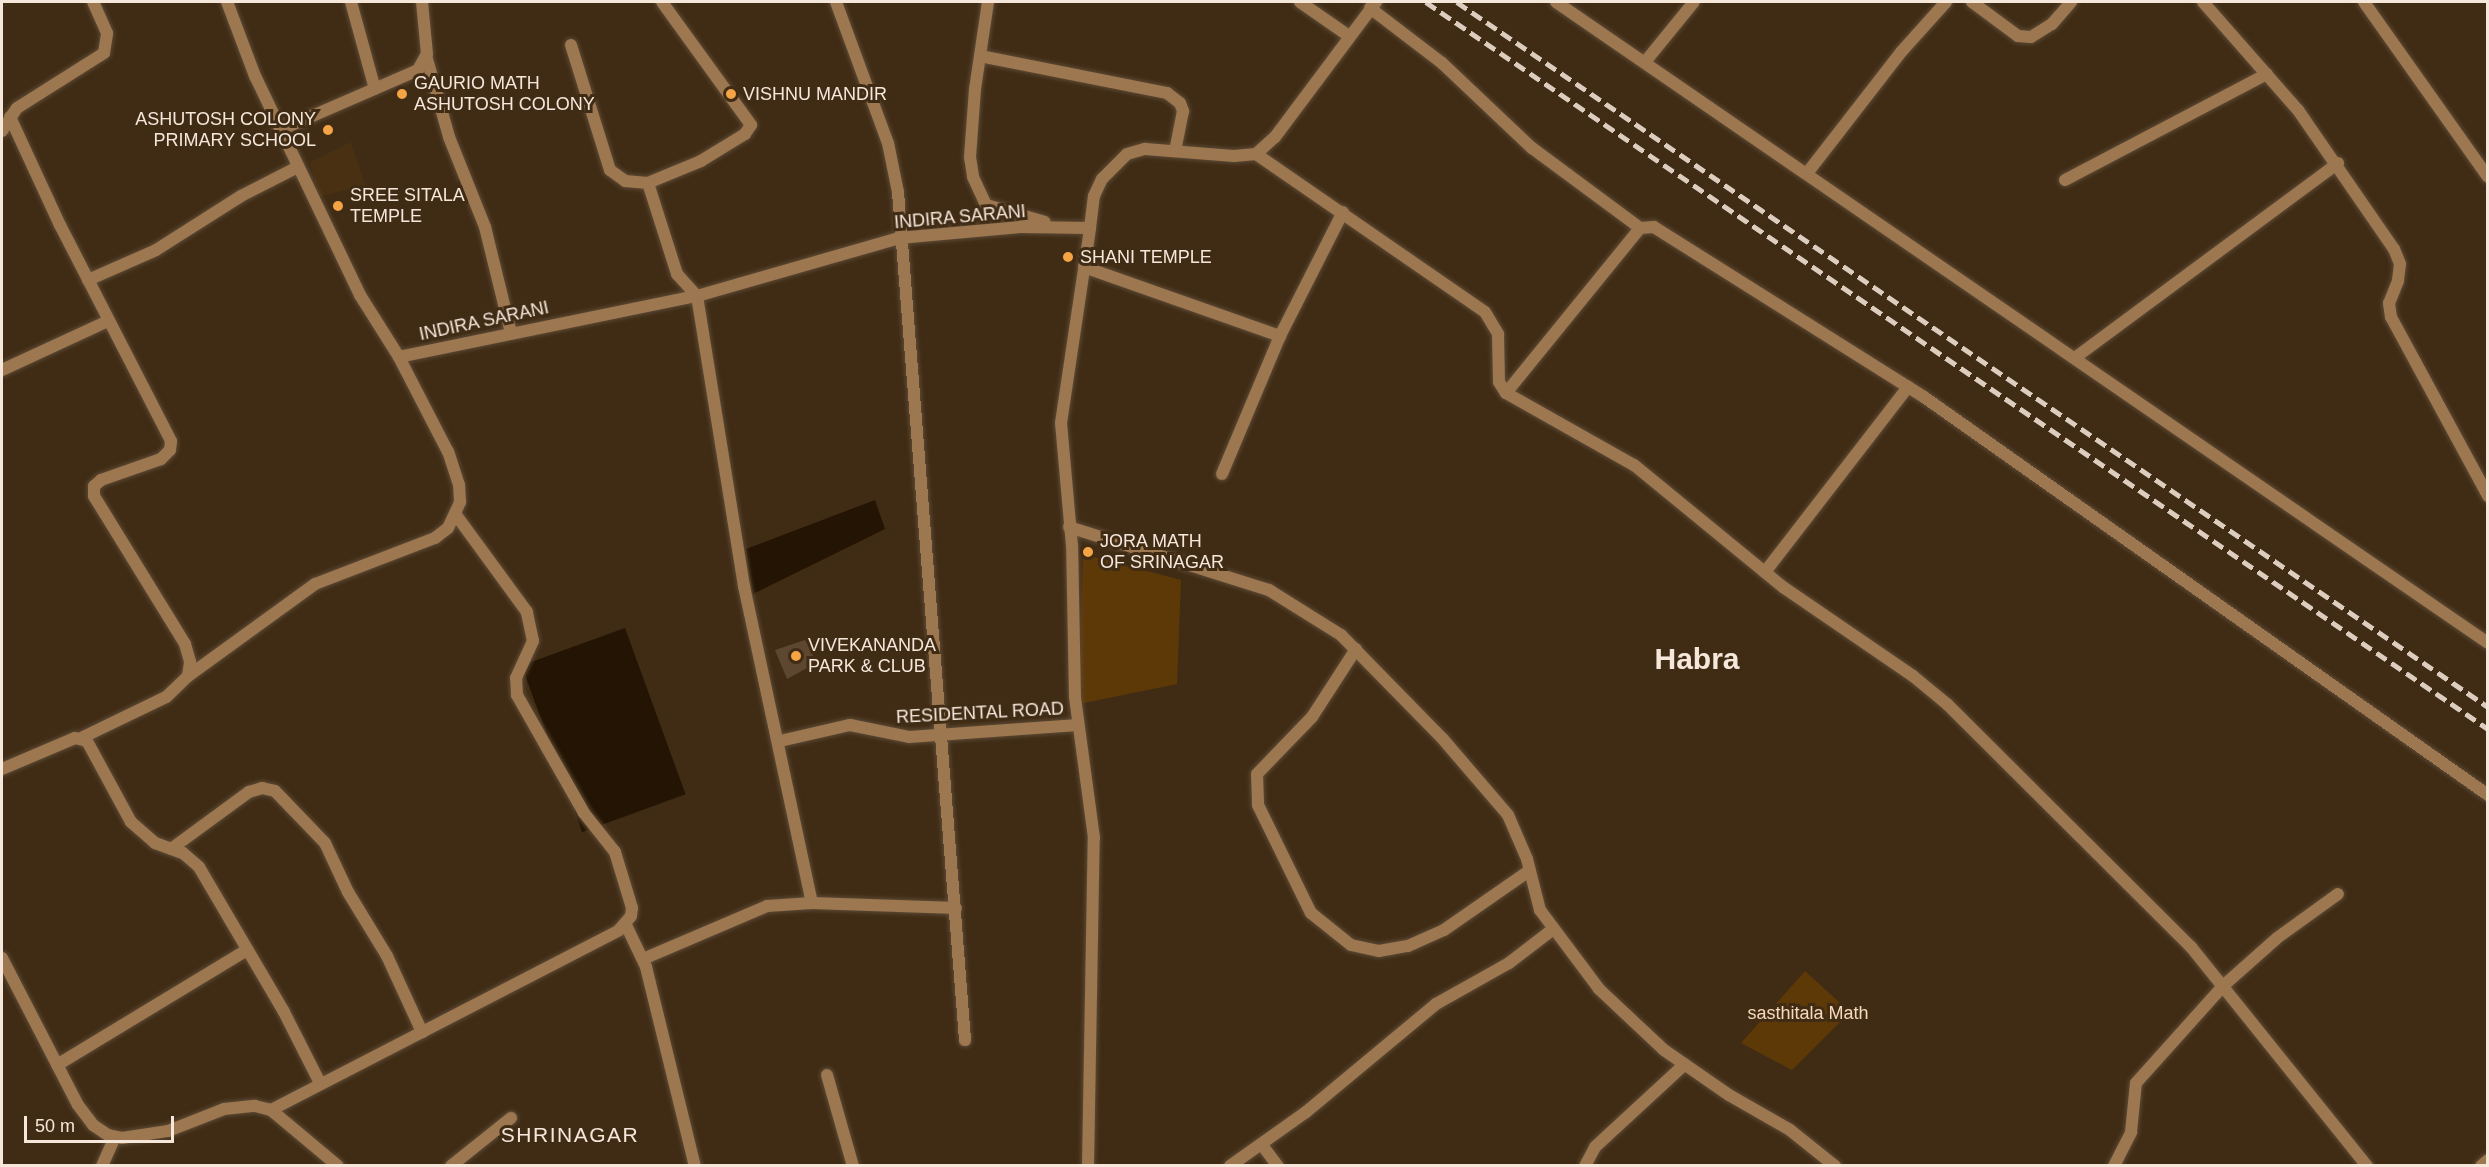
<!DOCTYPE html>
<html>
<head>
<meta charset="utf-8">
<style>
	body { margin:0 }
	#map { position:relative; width:2489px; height:1167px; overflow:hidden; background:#402c15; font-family:Helvetica,sans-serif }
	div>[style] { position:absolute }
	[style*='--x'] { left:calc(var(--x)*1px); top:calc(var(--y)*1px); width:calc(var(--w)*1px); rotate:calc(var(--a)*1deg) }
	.built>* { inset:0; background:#493012 }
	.green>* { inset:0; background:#5e3908 }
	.water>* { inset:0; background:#231403; transform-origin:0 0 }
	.building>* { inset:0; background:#5d4730 }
	.roads { filter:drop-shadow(0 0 2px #5d4a35) drop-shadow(0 0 2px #5d4a35) }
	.minor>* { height:12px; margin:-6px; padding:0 6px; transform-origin:6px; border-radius:6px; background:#9c7750 }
	.rail>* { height:4.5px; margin-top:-2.25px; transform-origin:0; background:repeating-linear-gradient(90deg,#dccdbf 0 12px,transparent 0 18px) }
	.dots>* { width:16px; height:16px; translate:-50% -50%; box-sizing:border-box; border:3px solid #402c15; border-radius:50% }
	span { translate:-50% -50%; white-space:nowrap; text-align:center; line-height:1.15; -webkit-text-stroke:6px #402c15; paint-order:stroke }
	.poi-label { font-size:18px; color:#f5e7da }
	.left { translate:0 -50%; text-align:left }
	.right { translate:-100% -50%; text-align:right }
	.street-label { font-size:18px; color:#f5e7da }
	.park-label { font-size:18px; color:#f7dabc }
	.quarter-label { font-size:21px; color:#f5e7da; letter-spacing:1.5px }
	.town-label { font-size:30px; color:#f5e7da; font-weight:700 }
	.frame { position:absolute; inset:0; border:3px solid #f5e7da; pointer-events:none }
	.scale { position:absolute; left:24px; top:1116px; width:150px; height:27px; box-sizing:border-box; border:3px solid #f5e7da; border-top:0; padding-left:8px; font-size:18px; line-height:21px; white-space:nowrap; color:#f5e7da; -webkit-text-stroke:4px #402c15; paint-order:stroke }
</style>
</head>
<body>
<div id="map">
	<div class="built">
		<i style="clip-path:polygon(351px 142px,365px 185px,319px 197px,310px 162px)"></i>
	</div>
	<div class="green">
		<i style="clip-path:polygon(1083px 554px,1181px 580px,1177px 684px,1079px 704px)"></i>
		<i style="clip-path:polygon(1805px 971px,1850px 1012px,1792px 1070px,1741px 1043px)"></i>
	</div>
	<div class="water">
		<i style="clip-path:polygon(875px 500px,885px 529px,753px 594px,746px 549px)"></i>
		<i style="left:625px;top:628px;width:177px;height:110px;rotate:70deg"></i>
	</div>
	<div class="building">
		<i style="clip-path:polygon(805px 640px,818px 662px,787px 679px,775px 650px)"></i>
	</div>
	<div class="roads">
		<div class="minor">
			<i style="--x:351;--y:2;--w:90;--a:74.6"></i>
			<i style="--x:662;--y:2;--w:152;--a:54.1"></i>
			<i style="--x:751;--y:125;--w:11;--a:124"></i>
			<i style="--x:745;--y:134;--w:52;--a:148.5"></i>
			<i style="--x:701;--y:161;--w:57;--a:157.5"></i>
			<i style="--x:648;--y:183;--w:96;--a:72.3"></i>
			<i style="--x:677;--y:274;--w:30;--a:48"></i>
			<i style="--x:836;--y:2;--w:150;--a:69.8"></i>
			<i style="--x:888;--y:143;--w:50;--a:78.5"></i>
			<i style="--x:898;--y:192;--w:851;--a:85.48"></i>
			<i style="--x:988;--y:2;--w:88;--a:98.5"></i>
			<i style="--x:975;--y:89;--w:68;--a:94.2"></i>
			<i style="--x:970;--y:157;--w:20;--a:81"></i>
			<i style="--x:973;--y:177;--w:31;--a:65"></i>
			<i style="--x:986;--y:205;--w:61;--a:16.1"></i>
			<i style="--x:1300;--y:2;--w:60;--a:34.8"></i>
			<i style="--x:1556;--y:2;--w:1131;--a:34.52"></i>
			<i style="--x:1972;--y:2;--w:57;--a:36.5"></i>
			<i style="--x:2018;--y:36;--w:13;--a:4"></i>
			<i style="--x:2031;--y:37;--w:25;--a:-32"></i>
			<i style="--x:2052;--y:24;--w:29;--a:-49"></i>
			<i style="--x:2203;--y:2;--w:144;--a:48.7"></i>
			<i style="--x:2298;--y:110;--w:169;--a:55.4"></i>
			<i style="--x:2394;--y:249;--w:16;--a:68"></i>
			<i style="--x:2400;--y:264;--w:17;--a:97"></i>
			<i style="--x:2398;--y:281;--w:24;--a:112"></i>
			<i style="--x:2389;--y:303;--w:14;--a:82"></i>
			<i style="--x:2391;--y:317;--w:204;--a:61.5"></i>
			<i style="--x:2364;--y:2;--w:214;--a:54.7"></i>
			<i style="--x:1370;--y:8;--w:91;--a:37.4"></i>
			<i style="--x:1442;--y:63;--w:124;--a:43.4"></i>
			<i style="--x:1532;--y:148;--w:134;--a:36.5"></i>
			<i style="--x:571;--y:45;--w:131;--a:72.7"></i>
			<i style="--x:610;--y:170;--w:19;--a:36"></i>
			<i style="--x:625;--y:181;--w:23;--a:5"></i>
			<i style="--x:980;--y:56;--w:191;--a:11.2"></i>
			<i style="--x:1167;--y:93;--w:16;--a:38"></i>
			<i style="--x:1180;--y:103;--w:9;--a:69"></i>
			<i style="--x:1183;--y:111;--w:41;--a:101.3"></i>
			<i style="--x:427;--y:59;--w:81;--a:74.2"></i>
			<i style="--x:449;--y:137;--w:97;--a:68.2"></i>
			<i style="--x:485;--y:227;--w:109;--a:76.2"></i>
			<i style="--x:1645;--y:62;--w:77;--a:-50.8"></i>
			<i style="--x:10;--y:117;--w:119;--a:65.2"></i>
			<i style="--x:60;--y:225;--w:243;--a:62.8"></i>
			<i style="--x:171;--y:441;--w:9;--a:96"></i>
			<i style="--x:170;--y:450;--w:13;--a:135"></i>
			<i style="--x:161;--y:459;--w:64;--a:160.7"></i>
			<i style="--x:101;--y:480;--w:9;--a:139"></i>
			<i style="--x:94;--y:486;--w:10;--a:90"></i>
			<i style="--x:94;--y:496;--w:174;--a:58.4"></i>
			<i style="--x:185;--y:644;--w:19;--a:74"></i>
			<i style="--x:190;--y:662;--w:14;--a:98"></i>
			<i style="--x:188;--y:676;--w:30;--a:136"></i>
			<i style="--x:166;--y:697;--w:94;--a:154.2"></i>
			<i style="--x:280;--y:130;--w:150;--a:-23.5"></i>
			<i style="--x:418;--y:70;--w:18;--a:-61"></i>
			<i style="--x:427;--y:54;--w:52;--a:-95.5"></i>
			<i style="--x:2;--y:131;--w:27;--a:-57"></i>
			<i style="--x:17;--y:108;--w:103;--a:-32.3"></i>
			<i style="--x:104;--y:53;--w:20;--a:-81"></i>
			<i style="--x:107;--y:33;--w:34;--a:-114"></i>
			<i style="--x:1256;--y:154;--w:278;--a:34.6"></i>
			<i style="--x:1485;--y:312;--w:26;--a:59"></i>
			<i style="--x:1498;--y:334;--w:48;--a:88.8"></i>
			<i style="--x:1499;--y:382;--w:13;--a:58"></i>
			<i style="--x:1506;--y:393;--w:147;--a:29.4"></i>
			<i style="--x:1634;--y:465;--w:193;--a:39.3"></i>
			<i style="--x:1783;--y:587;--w:158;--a:34.4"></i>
			<i style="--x:1913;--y:676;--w:45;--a:39.6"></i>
			<i style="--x:1948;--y:705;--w:343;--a:44.9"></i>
			<i style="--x:2191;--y:947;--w:281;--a:51.2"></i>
			<i style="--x:1808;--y:172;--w:153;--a:-52.2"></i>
			<i style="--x:1902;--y:51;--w:66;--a:-48.1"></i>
			<i style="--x:2065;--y:180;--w:228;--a:-27.7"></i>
			<i style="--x:1084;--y:267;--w:208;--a:19.4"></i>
			<i style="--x:88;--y:280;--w:74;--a:-23.8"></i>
			<i style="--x:156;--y:250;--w:101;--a:-32.4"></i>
			<i style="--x:241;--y:196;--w:64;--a:-27"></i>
			<i style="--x:697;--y:296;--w:294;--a:80.8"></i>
			<i style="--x:744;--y:586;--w:324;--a:77.9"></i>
			<i style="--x:399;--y:357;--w:304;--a:-11.6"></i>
			<i style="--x:697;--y:296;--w:210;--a:-16"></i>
			<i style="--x:899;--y:238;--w:122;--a:-5.2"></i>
			<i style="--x:1021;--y:227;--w:69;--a:0.8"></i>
			<i style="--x:1090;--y:228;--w:32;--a:-83"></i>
			<i style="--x:1094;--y:196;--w:19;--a:-65"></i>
			<i style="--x:1102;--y:179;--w:35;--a:-45"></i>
			<i style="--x:1127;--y:154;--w:19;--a:-16"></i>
			<i style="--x:1145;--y:149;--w:89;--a:4.5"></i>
			<i style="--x:1234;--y:156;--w:22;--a:-5"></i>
			<i style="--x:1256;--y:154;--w:25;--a:-42"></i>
			<i style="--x:1275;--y:137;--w:169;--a:-53.2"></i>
			<i style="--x:2076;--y:357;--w:326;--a:-36.5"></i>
			<i style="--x:2;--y:370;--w:117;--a:-24.8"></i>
			<i style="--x:1506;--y:393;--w:213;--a:-50.9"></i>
			<i style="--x:1640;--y:228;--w:14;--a:-4"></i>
			<i style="--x:1654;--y:227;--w:319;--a:32.2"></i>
			<i style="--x:1924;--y:397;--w:690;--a:35.21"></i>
			<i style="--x:1222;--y:474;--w:150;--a:-67.2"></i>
			<i style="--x:1280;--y:336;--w:139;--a:-63.1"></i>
			<i style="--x:1069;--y:527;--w:210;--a:17.5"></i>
			<i style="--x:1269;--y:590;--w:85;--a:32"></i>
			<i style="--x:1341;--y:635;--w:144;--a:45.6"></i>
			<i style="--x:1442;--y:738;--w:101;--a:49.4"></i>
			<i style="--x:1508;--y:815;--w:48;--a:66.6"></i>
			<i style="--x:1527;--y:859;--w:53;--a:75.7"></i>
			<i style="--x:1540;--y:910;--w:99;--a:53.2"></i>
			<i style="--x:1599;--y:989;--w:89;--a:43.2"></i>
			<i style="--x:1664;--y:1050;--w:79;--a:34.7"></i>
			<i style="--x:1729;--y:1095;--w:70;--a:29.8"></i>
			<i style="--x:1790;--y:1130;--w:58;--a:38.7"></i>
			<i style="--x:1765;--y:572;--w:234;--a:-52.3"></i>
			<i style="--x:1356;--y:649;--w:81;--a:122.9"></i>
			<i style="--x:1312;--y:717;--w:79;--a:134"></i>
			<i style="--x:1257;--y:774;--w:31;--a:88"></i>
			<i style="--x:1258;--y:805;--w:120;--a:63.9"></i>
			<i style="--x:1311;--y:913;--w:51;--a:38.7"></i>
			<i style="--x:1351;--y:945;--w:29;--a:12"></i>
			<i style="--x:1379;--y:951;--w:29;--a:-10"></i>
			<i style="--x:1408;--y:946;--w:39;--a:-24"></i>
			<i style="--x:1444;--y:930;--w:103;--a:-34.8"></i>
			<i style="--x:188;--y:676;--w:157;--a:-35.9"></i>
			<i style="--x:315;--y:584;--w:129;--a:-21"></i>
			<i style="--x:435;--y:538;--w:16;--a:-38"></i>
			<i style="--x:448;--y:528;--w:29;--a:-65"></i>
			<i style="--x:460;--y:502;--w:17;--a:-93"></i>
			<i style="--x:459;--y:485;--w:35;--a:-108"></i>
			<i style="--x:448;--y:452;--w:107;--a:-117.3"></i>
			<i style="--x:399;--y:357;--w:73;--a:-122.2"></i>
			<i style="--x:360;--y:295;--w:243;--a:-115.6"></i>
			<i style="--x:255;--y:76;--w:79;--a:-110.7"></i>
			<i style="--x:780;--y:741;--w:72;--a:-12.9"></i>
			<i style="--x:850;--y:725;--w:60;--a:11.5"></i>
			<i style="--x:909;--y:737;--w:169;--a:-4.1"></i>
			<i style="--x:2;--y:769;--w:79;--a:-23"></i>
			<i style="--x:75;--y:738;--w:12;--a:14"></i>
			<i style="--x:87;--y:741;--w:92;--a:61.5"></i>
			<i style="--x:131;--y:822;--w:32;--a:41"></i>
			<i style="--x:155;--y:843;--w:30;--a:20"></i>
			<i style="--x:183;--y:853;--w:21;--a:41"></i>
			<i style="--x:199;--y:867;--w:168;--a:59.6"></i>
			<i style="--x:284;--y:1012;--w:80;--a:63.1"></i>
			<i style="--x:171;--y:849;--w:97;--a:-36.2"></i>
			<i style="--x:249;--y:792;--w:14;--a:-17"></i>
			<i style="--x:262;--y:788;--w:13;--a:13"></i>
			<i style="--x:275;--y:791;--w:72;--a:46.1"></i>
			<i style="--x:325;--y:843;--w:54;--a:64.9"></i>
			<i style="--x:348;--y:892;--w:75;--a:58.6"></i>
			<i style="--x:387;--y:956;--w:84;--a:65.3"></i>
			<i style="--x:626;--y:925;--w:47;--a:64.5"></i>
			<i style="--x:646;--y:967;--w:205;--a:76.2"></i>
			<i style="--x:2;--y:958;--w:165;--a:62.7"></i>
			<i style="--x:78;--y:1105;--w:25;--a:53"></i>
			<i style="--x:93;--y:1125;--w:18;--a:34"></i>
			<i style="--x:108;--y:1135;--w:14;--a:12"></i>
			<i style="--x:122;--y:1138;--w:47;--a:-8.7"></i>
			<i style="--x:168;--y:1131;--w:60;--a:-21.4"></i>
			<i style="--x:224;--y:1109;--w:31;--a:-6"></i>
			<i style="--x:255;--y:1106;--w:16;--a:14"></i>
			<i style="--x:271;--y:1110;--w:87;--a:39.9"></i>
			<i style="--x:643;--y:959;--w:135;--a:-23.1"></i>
			<i style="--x:767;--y:906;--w:45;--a:-3.8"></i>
			<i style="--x:812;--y:903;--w:144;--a:2"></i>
			<i style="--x:57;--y:1065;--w:222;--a:-31.2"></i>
			<i style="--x:827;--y:1075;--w:95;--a:74.1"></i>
			<i style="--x:271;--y:1110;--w:392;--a:-27.3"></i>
			<i style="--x:619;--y:930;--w:18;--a:-49"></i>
			<i style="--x:631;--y:916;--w:8;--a:-83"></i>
			<i style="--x:632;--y:908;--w:59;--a:-106.9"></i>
			<i style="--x:615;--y:852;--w:50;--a:-128.5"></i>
			<i style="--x:584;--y:813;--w:136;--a:-119.6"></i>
			<i style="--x:517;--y:695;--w:17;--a:-93"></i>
			<i style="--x:516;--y:678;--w:41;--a:-65.3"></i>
			<i style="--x:533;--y:641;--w:30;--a:-102"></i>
			<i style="--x:527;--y:612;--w:120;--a:-126.2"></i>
			<i style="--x:1262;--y:1145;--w:26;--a:53"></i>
			<i style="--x:102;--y:1166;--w:32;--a:-66"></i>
			<i style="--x:451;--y:1166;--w:77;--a:-38.7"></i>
			<i style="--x:1088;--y:1166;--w:328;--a:-89"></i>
			<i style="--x:1094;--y:838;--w:142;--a:-97.7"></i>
			<i style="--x:1075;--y:697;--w:151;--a:-91.1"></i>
			<i style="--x:1072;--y:546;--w:123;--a:-95.1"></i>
			<i style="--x:1061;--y:423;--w:197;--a:-81.5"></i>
			<i style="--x:1230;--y:1166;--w:93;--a:-35.4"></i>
			<i style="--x:1306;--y:1112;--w:169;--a:-39.7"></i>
			<i style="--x:1436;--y:1004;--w:84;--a:-29.3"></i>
			<i style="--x:1509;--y:963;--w:54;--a:-37.5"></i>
			<i style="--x:1585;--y:1166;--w:21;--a:-62"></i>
			<i style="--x:1595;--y:1147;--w:122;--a:-42.7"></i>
			<i style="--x:2114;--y:1166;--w:38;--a:-63"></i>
			<i style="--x:2131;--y:1132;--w:49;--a:-84.2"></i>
			<i style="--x:2136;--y:1083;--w:130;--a:-48.1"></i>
			<i style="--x:2223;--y:986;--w:72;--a:-41.6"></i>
			<i style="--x:2277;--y:938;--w:75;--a:-35.8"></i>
			<i style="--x:2481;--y:1166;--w:9;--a:-41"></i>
		</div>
	</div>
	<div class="rail">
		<i style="--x:1426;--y:2;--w:1287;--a:34.39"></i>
		<i style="--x:1457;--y:2;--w:1249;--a:34.36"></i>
	</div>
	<div class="dots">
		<i style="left:402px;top:94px;background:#f4a444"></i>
		<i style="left:731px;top:94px;background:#f4a444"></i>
		<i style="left:328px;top:130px;background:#f4a444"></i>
		<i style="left:338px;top:206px;background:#f4a444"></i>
		<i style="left:1068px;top:257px;background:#f4a444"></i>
		<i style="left:1088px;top:552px;background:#f4a444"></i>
		<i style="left:796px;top:656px;background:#f4a444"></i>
	</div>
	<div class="poi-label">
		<span class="left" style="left:414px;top:94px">GAURIO MATH<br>ASHUTOSH COLONY</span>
		<span class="left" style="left:743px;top:94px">VISHNU MANDIR</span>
		<span class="right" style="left:316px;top:130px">ASHUTOSH COLONY<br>PRIMARY SCHOOL</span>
		<span class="left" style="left:350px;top:206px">SREE SITALA<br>TEMPLE</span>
		<span class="left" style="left:1080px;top:257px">SHANI TEMPLE</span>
		<span class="left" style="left:1100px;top:552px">JORA MATH<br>OF SRINAGAR</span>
		<span class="left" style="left:808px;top:656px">VIVEKANANDA<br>PARK &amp; CLUB</span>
	</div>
	<div class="street-label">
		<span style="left:960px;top:217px;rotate:-5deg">INDIRA SARANI</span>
		<span style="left:484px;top:321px;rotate:-12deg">INDIRA SARANI</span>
		<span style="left:980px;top:713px;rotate:-3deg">RESIDENTAL ROAD</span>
	</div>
	<div class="park-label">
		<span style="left:1808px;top:1013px">sasthitala Math</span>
	</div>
	<div class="quarter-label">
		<span style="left:570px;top:1135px">SHRINAGAR</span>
	</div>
	<div class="town-label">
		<span style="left:1697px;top:659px">Habra</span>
	</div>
	<div class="frame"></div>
	<div class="scale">50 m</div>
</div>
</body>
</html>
